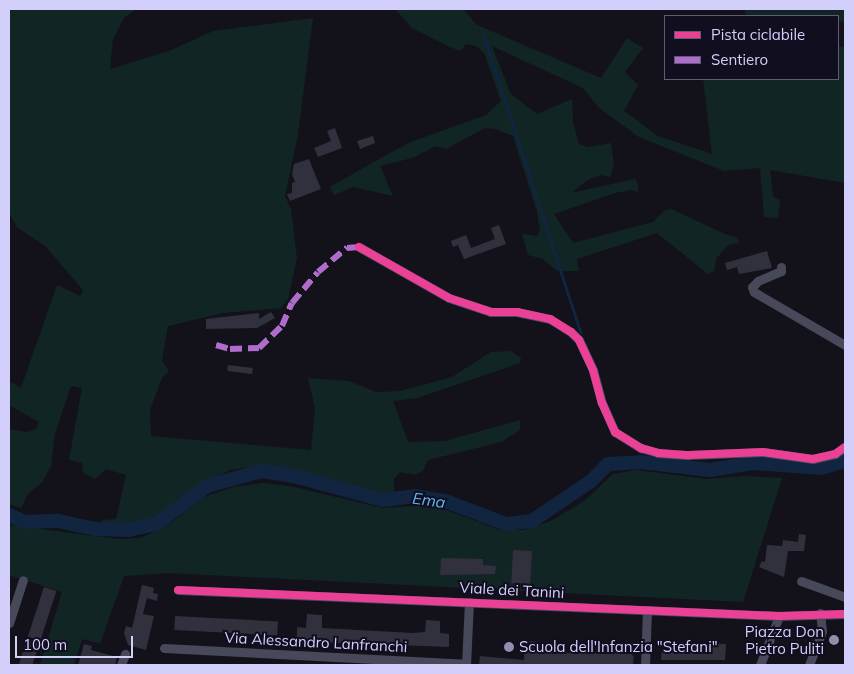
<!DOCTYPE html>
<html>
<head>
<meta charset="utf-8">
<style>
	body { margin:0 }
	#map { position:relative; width:854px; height:674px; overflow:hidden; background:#13121b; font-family:Mulish,sans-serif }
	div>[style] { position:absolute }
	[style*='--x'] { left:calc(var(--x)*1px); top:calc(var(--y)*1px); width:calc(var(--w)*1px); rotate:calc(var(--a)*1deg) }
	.green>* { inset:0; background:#122525 }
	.stream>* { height:2.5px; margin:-1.25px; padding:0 1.25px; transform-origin:1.25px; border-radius:1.25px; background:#122540 }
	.river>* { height:14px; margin:-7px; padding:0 7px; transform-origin:7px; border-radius:7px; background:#122540 }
	.building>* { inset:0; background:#31303d; transform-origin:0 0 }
	.minor>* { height:9px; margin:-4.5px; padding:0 4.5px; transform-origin:4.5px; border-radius:4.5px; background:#48485b }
	.quiet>* { height:6px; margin-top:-3px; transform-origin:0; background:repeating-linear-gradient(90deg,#b06ccc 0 12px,transparent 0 18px) }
	.cycleway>* { height:8px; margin:-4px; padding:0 4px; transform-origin:4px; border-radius:4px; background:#ea4096 }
	.dots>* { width:14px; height:14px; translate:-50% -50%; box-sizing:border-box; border:2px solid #100e1f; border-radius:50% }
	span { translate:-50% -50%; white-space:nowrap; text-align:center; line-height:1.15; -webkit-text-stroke:4px #100e1f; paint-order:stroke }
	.street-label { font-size:15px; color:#d3cffb }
	.poi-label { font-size:15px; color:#d3cffb }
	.right { translate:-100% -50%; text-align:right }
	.left { translate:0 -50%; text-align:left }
	.water-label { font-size:16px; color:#65b7f3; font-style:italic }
	.frame { position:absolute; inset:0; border:10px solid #d3cffb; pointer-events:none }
	.legend { position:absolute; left:664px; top:15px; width:175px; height:65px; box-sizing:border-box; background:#100e1f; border:1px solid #5e5b77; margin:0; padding:6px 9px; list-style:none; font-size:15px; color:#d3cffb }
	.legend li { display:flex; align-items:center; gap:10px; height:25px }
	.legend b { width:25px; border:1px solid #5e5b77 }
	.scale { position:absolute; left:15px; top:636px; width:118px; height:22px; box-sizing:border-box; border:2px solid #d3cffb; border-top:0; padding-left:6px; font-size:15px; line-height:18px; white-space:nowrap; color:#d3cffb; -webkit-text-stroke:4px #100e1f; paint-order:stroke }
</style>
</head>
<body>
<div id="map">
	<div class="green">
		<i style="clip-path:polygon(9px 9px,137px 9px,124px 18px,113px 39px,110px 69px,169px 51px,213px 31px,313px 18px,298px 134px,285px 196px,291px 209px,297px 258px,288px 299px,281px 308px,223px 313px,168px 326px,162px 361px,169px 371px,162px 378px,150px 410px,151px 436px,311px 450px,315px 408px,308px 378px,349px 381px,376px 392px,400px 391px,452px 377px,491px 352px,511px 351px,521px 358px,520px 363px,417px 398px,393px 401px,408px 442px,445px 441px,520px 420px,520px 430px,501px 442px,428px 460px,423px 471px,415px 475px,400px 472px,394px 479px,394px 492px,380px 494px,258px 466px,230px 470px,194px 489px,153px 520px,117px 526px,100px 525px,102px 520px,116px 519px,126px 475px,106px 469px,95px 479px,83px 473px,82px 463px,69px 460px,82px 388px,71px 386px,55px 433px,51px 466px,43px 481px,28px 494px,21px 508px,9px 504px,9px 429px,27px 432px,36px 429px,39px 422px,9px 405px,9px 381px,21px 388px,57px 285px,80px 296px,83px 290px,45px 246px,17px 227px,9px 213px)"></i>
		<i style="clip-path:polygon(395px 9px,463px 9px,477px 25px,601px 78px,627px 38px,643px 48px,625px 72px,638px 85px,624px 111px,658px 136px,712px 154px,703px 79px,838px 79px,838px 46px,845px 47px,845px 183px,770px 170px,773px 197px,780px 200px,778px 218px,764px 217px,760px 168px,724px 171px,639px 137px,599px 108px,583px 88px,492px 46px,511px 94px,537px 114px,572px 99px,573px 122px,579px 144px,588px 147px,611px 143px,614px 165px,610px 177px,600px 175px,588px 180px,571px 193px,635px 179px,638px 185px,638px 192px,631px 190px,615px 193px,554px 214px,573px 243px,653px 222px,665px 210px,671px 209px,727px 235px,737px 237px,739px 243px,728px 245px,716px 259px,714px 271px,708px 274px,657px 233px,577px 259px,579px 271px,557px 271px,543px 259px,528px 255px,522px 234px,537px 236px,540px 230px,537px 212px,513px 136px,495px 129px,485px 128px,446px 149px,436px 146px,412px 158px,380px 166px,393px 196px,353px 187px,334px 195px,330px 187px,388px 154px,411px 142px,486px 115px,501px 101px,484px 53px,476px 46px,466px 44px,460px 51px,448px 46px,412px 28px)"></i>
		<i style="clip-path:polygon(744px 9px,845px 9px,845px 22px,838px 21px,838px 16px,746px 16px)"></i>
		<i style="clip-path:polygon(636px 470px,706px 479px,745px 476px,782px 478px,743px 602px,169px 573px,124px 576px,100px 644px,82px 639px,74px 665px,40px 665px,62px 592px,9px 575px,9px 525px,118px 539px,141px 538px,170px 524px,204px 497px,234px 487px,262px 483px,289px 486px,383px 508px,433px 505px,500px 530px,523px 530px,551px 521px,584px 501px,613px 474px)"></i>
	</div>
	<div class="stream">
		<i style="--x:484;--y:36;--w:311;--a:71.9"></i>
	</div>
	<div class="river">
		<i style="--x:9;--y:515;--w:17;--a:24"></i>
		<i style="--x:25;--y:522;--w:33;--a:-2"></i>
		<i style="--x:58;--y:521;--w:40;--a:12"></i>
		<i style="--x:97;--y:529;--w:31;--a:2"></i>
		<i style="--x:128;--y:530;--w:30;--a:-12"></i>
		<i style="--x:157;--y:524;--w:63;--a:-37.2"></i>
		<i style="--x:207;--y:486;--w:57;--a:-15.3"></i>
		<i style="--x:262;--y:471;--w:32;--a:9"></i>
		<i style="--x:294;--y:476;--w:92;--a:15.1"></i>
		<i style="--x:383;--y:500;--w:32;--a:-7"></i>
		<i style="--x:415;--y:496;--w:34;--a:10"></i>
		<i style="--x:448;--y:502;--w:62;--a:20.8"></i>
		<i style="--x:506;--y:524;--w:26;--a:-7"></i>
		<i style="--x:532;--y:521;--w:71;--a:-34.1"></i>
		<i style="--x:591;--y:481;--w:24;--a:-45"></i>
		<i style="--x:608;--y:464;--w:33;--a:-3"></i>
		<i style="--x:641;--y:462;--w:69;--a:6.6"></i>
		<i style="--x:710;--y:470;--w:45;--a:-9"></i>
		<i style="--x:754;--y:463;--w:67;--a:4.3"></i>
		<i style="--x:821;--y:468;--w:25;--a:-16"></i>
	</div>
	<div class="building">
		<i style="clip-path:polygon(335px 128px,342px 148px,318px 157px,314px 148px,331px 141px,327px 131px)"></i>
		<i style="clip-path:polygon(373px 136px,375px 143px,360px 149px,357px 141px)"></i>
		<i style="clip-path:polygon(309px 159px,321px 189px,290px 201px,287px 194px,292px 193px,292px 183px,295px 182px,292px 174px,294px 164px)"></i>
		<i style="clip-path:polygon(499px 225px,506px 244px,464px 259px,458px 245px,453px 247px,451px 241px,466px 235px,471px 248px,495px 239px,491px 228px)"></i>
		<i style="clip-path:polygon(767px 251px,772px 268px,739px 274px,737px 267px,727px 270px,725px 263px)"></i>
		<i style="clip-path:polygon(271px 312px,275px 318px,257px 328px,206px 329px,206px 319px,259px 313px,259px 319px)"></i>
		<i style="left:228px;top:365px;width:25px;height:6px;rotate:7deg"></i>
		<i style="clip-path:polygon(799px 534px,806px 535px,804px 551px,788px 551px,784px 577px,759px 567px,762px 561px,765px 562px,767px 545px,782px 546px,783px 540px,798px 542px)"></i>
		<i style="left:513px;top:550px;width:19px;height:33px;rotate:3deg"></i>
		<i style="clip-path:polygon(441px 558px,483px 559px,483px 565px,496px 566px,495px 574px,440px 575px)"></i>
		<i style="clip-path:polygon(142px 585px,154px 588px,153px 593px,158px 594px,157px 601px,147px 598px,143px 614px,154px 616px,146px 650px,128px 645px,124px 633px,126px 626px,132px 628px)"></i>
		<i style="left:44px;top:587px;width:13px;height:82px;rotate:18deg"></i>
		<i style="clip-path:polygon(307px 614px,322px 615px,322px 628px,413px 633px,425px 632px,426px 620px,440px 621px,440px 633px,449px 634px,449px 647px,297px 641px,297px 627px,306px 628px)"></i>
		<i style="left:175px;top:616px;width:103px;height:14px;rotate:3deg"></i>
		<i style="clip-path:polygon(525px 641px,542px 642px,541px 653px,634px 653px,633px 665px,479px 665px,480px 656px,524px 660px)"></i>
		<i style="clip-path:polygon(694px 643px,726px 644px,725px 660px,661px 660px,662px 646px,694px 648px)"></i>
		<i style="clip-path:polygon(84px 644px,92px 646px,91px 650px,117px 657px,115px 665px,78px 665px)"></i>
	</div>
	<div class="minor">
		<i style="--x:359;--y:247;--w:103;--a:29.5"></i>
		<i style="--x:449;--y:298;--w:44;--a:18.4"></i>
		<i style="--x:491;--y:312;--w:26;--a:0"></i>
		<i style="--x:517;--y:312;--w:34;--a:12"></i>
		<i style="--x:550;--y:319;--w:25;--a:32"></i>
		<i style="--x:571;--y:332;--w:11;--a:45"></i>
		<i style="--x:579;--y:340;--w:33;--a:65"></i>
		<i style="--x:593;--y:370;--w:34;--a:75"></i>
		<i style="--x:602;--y:403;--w:32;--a:66"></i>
		<i style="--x:615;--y:432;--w:31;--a:32"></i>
		<i style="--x:641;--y:448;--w:18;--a:16"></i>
		<i style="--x:658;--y:453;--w:31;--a:4"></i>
		<i style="--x:689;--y:455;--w:74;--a:-2.3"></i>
		<i style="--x:763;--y:452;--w:50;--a:8"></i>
		<i style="--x:813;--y:459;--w:23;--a:-13"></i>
		<i style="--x:835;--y:454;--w:12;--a:-35"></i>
		<i style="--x:781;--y:267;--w:4;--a:90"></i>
		<i style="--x:781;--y:271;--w:25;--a:157"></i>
		<i style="--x:758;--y:281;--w:8;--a:135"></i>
		<i style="--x:752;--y:287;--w:5;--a:68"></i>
		<i style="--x:754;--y:292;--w:105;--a:30.2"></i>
		<i style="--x:801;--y:581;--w:47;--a:20"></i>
		<i style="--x:178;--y:590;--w:602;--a:2.48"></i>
		<i style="--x:779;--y:616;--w:66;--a:-1.7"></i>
		<i style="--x:9;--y:623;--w:45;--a:-72"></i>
		<i style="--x:164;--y:648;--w:302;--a:3"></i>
		<i style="--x:121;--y:665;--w:12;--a:-70"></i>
		<i style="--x:466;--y:665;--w:63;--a:-87.3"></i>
		<i style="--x:645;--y:665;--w:55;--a:-87.9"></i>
		<i style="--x:760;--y:665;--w:53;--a:-68.8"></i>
		<i style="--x:809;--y:665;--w:36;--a:-69"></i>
		<i style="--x:822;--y:631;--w:18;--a:-96"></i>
	</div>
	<div class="quiet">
		<i style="--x:216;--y:345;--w:15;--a:16"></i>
		<i style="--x:230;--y:349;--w:29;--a:-2"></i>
		<i style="--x:259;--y:348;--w:32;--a:-44"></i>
		<i style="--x:282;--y:326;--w:25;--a:-67"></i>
		<i style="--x:292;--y:303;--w:40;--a:-50"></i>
		<i style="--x:318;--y:272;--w:38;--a:-40"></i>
		<i style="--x:347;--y:248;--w:12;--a:-5"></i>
	</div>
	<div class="cycleway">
		<i style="--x:359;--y:247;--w:103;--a:29.5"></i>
		<i style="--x:449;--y:298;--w:44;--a:18.4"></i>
		<i style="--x:491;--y:312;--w:26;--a:0"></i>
		<i style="--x:517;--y:312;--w:34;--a:12"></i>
		<i style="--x:550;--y:319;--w:25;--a:32"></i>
		<i style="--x:571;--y:332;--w:11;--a:45"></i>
		<i style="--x:579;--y:340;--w:33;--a:65"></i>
		<i style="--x:593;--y:370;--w:34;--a:75"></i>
		<i style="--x:602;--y:403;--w:32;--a:66"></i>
		<i style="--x:615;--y:432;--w:31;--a:32"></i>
		<i style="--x:641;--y:448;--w:18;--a:16"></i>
		<i style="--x:658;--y:453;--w:31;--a:4"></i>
		<i style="--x:689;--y:455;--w:74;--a:-2.3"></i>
		<i style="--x:763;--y:452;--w:50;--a:8"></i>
		<i style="--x:813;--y:459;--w:23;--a:-13"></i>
		<i style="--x:835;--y:454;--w:12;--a:-35"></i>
		<i style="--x:178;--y:590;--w:602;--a:2.48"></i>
		<i style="--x:779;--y:616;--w:66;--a:-1.7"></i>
	</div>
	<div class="dots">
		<i style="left:834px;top:640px;background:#908dad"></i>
		<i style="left:509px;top:647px;background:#908dad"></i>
	</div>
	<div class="street-label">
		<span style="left:512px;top:590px;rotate:3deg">Viale dei Tanini</span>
		<span style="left:316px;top:642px;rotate:3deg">Via Alessandro Lanfranchi</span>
	</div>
	<div class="poi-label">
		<span class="right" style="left:824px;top:640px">Piazza Don<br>Pietro Puliti</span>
		<span class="left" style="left:519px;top:647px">Scuola dell'Infanzia "Stefani"</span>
	</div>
	<div class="water-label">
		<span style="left:429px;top:500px;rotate:8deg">Ema</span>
	</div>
	<div class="frame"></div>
	<ul class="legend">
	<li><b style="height:6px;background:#ea4096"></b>Pista ciclabile</li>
	<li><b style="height:6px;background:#b06ccc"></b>Sentiero</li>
	</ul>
	<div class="scale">100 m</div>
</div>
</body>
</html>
